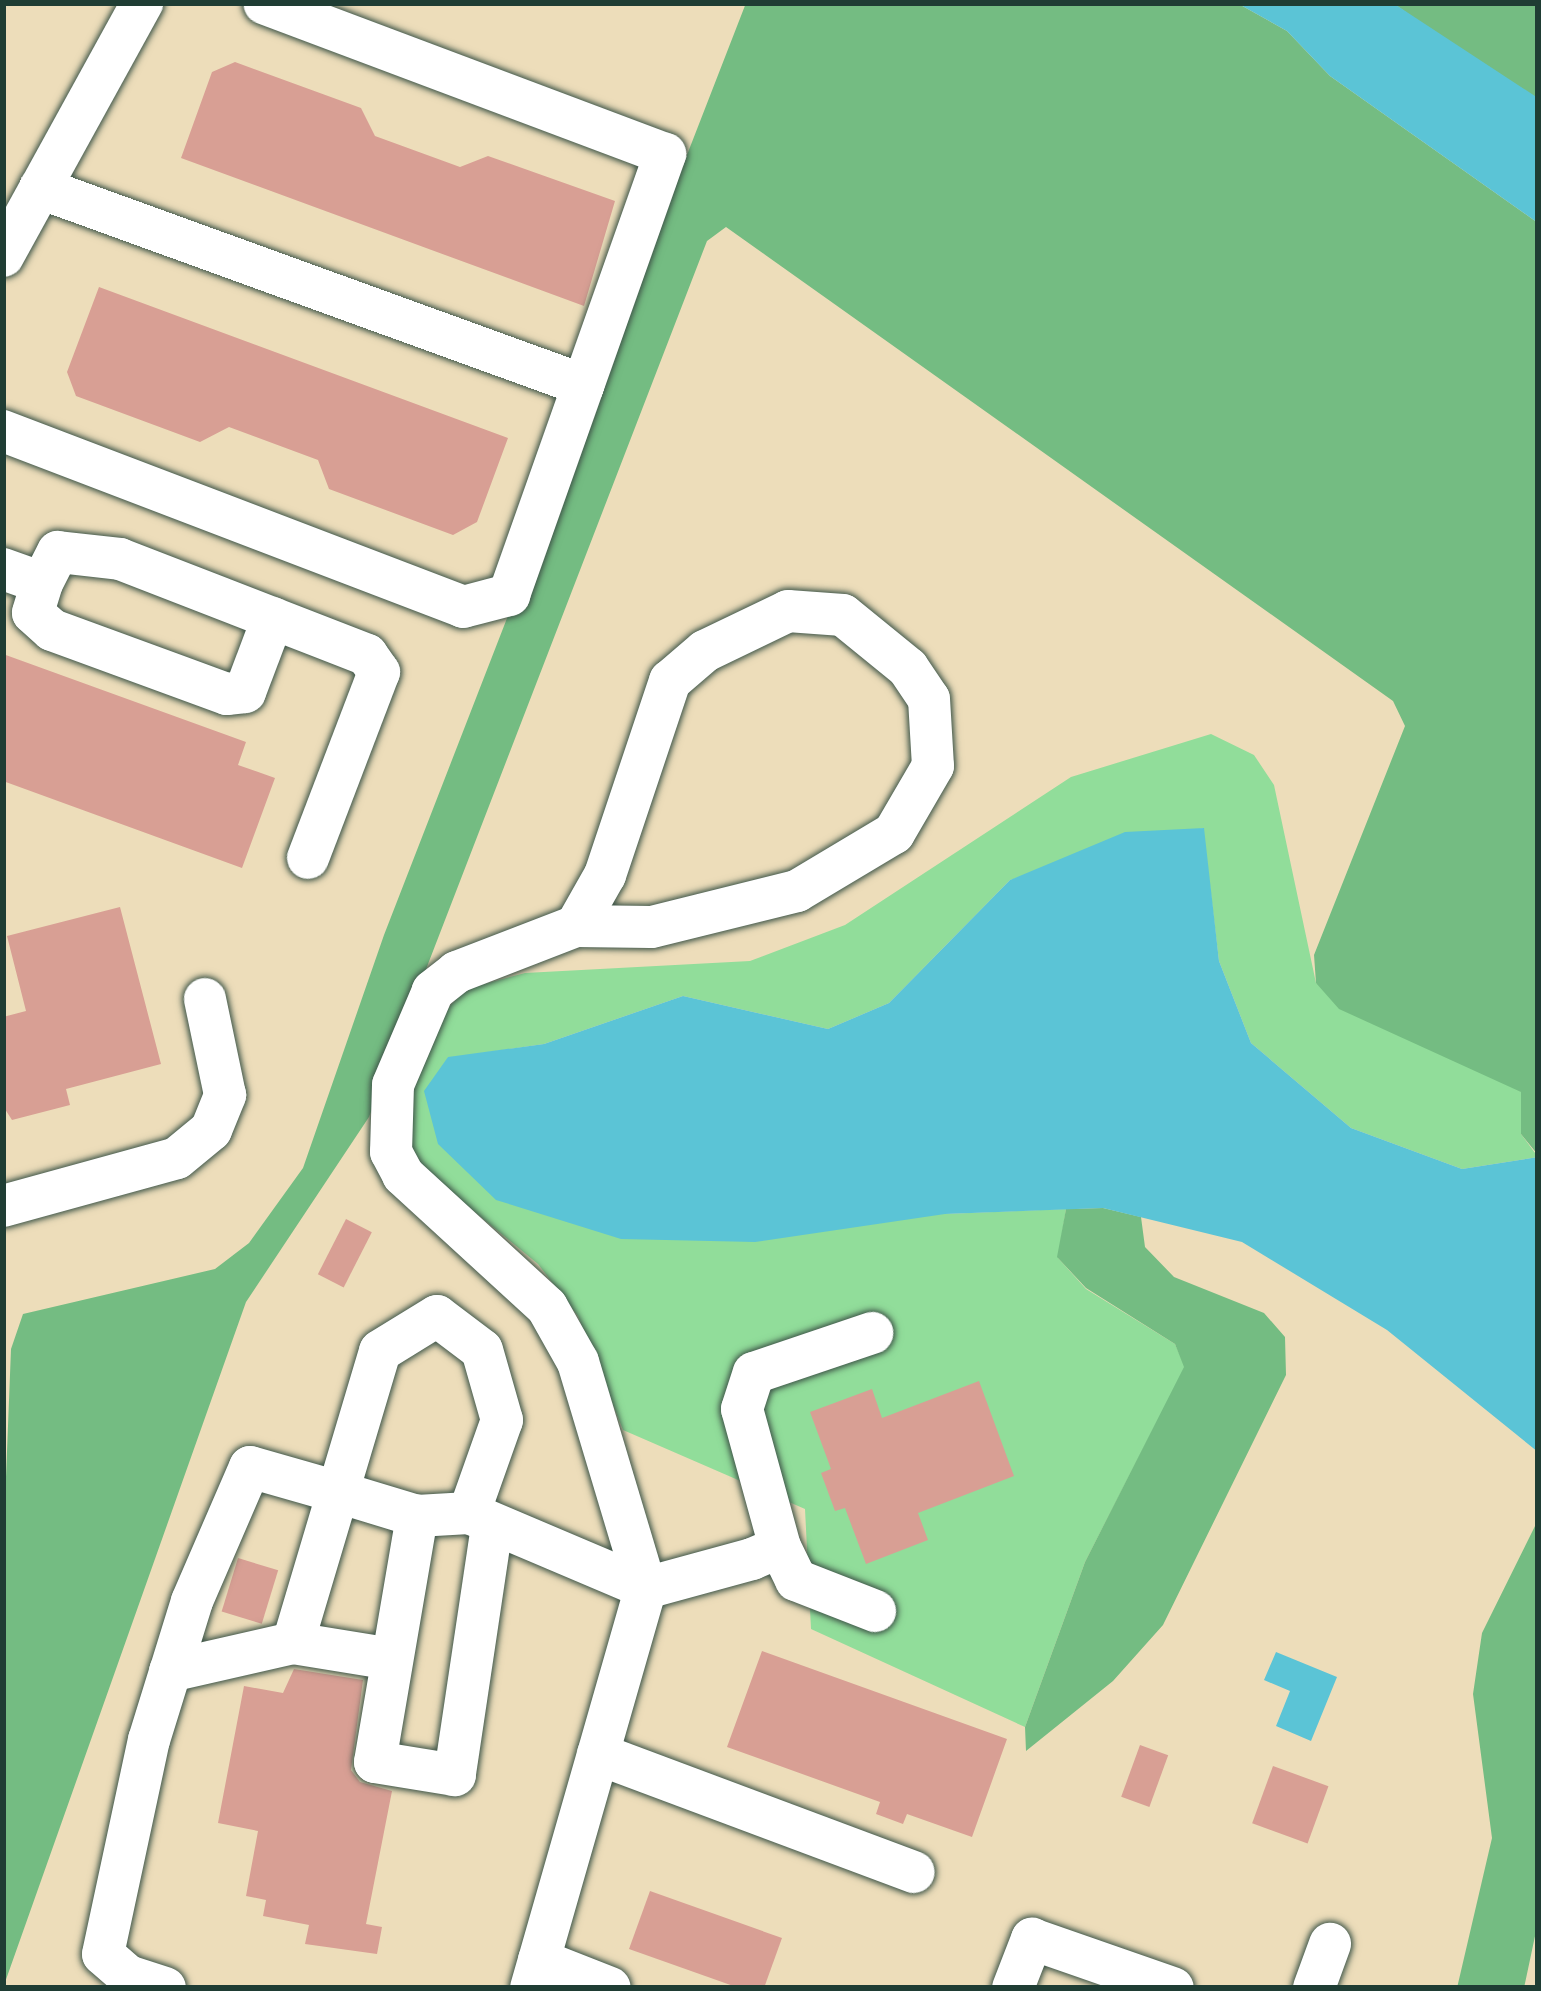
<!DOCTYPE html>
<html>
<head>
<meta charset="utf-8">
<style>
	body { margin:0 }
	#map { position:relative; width:1541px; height:1991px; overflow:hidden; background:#edddba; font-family:Kalam,sans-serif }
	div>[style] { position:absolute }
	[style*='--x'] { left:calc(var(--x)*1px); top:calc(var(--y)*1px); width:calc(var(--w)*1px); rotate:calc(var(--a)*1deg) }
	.green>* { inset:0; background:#91dd9a }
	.forest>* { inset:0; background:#74bc82 }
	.water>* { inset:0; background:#5bc4d6 }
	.building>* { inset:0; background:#d89f94; transform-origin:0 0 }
	.roads { filter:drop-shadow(0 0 3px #3e5548) drop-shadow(0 0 3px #3e5548) }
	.minor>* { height:42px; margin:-21px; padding:0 21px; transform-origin:21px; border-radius:21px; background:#fff }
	span { translate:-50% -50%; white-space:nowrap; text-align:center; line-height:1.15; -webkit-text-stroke:10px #fff; paint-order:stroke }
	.frame { position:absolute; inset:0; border:6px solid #1f3d34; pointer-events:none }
</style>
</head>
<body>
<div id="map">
	<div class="green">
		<i style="clip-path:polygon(1211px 734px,1254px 755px,1274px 785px,1316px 983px,1522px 1092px,1521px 1134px,1538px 1157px,1462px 1169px,1351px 1128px,1251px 1043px,1219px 961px,1203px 828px,1010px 880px,889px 1003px,828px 1029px,683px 996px,544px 1044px,447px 1058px,945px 1214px,1066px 1209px,1058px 1258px,1086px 1289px,1175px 1344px,1185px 1367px,1085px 1562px,1025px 1727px,811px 1629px,805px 1509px,623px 1430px,578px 1316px,538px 1264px,412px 1160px,405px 1132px,413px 1073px,435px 1022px,466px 989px,525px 973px,750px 961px,845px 925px,1071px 777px)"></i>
	</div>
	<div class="forest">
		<i style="clip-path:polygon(746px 3px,1237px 3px,1287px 31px,1330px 76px,1538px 223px,1538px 1155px,1521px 1134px,1521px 1092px,1339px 1009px,1316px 983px,1314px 955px,1405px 726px,1393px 701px,726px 227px,707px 241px,369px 1117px,246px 1302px,3px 1988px,3px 1554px,11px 1349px,23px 1314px,215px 1269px,249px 1243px,303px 1168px,384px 935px)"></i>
		<i style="clip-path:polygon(1393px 3px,1538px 3px,1538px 98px,1503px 82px)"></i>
		<i style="clip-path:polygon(1103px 1208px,1141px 1217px,1145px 1247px,1174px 1277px,1264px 1313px,1285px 1337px,1286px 1375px,1163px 1625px,1113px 1681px,1026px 1751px,1025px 1727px,1085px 1562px,1184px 1367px,1175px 1344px,1086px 1288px,1057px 1257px,1066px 1209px)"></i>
		<i style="clip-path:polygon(1538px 1520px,1538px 1922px,1524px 1988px,1457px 1988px,1492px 1838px,1473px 1694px,1482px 1633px)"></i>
	</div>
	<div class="water">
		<i style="clip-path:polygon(1237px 3px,1393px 3px,1538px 98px,1538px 223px,1330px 76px,1287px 31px)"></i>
		<i style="clip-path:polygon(1204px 828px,1219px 961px,1251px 1043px,1351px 1128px,1462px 1169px,1538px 1157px,1538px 1452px,1387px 1330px,1242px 1242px,1103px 1208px,945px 1214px,755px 1242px,621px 1239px,496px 1200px,438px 1144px,424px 1091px,448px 1057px,544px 1044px,683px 996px,828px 1029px,889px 1003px,1010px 880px,1125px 832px)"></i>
		<i style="clip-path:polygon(1276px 1652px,1337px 1677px,1311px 1741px,1276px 1726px,1290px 1691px,1264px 1680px)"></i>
	</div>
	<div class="building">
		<i style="clip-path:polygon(235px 62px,361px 108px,375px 136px,460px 167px,488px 156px,615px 201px,584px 306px,181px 158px,212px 72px)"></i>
		<i style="clip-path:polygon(99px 287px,508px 438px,477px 522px,453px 535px,329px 489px,318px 460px,229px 427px,200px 442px,76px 396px,67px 372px)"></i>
		<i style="clip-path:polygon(3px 654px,246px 742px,238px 765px,275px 778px,242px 868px,3px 781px)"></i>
		<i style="clip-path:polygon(120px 907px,161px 1064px,66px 1089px,70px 1105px,12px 1120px,3px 1106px,3px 1017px,26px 1011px,7px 936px)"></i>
		<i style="left:346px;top:1219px;width:29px;height:62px;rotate:27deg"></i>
		<i style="clip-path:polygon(979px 1381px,1014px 1476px,918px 1513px,928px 1540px,866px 1564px,845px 1508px,835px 1511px,821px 1473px,831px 1469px,810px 1412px,872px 1389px,882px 1418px)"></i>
		<i style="left:238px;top:1558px;width:42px;height:56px;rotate:17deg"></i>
		<i style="clip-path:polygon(762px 1651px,1007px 1739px,972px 1837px,907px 1814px,903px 1824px,876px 1814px,880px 1802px,727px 1747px)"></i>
		<i style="clip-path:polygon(294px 1669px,363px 1680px,351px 1770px,360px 1782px,392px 1791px,366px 1924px,382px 1927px,377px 1954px,305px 1944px,309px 1925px,263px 1916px,266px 1900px,246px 1896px,258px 1831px,218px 1823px,244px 1686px,283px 1693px)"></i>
		<i style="left:1140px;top:1745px;width:30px;height:55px;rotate:20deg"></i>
		<i style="left:1273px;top:1766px;width:59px;height:61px;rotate:20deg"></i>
		<i style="clip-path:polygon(650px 1891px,782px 1938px,764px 1988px,739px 1988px,629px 1949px)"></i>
	</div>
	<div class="roads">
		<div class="minor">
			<i style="--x:40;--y:188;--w:578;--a:19.94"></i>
			<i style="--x:3;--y:256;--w:289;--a:-61.2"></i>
			<i style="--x:3;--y:431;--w:493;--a:20.9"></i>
			<i style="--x:463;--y:607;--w:48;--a:-14.6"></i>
			<i style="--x:509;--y:595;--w:468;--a:-70.5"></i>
			<i style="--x:665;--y:154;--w:428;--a:-159.4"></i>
			<i style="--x:3;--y:569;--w:41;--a:19.7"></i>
			<i style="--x:42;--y:583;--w:35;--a:-63"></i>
			<i style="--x:58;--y:552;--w:62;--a:6.4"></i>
			<i style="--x:120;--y:559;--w:265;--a:21.2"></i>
			<i style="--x:367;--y:655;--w:21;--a:55"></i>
			<i style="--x:379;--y:672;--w:199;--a:110.9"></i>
			<i style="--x:42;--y:583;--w:31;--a:107"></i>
			<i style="--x:33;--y:613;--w:25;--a:42"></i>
			<i style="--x:52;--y:630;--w:186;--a:20.1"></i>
			<i style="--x:227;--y:694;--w:18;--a:-6"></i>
			<i style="--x:245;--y:692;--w:79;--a:-69.3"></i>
			<i style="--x:576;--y:926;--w:59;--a:-60.4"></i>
			<i style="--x:605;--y:875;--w:205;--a:-71.5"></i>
			<i style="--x:670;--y:681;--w:46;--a:-40.6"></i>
			<i style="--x:705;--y:651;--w:92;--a:-25.7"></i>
			<i style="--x:788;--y:611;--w:55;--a:4.2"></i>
			<i style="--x:843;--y:615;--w:84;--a:39.2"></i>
			<i style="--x:908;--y:668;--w:37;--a:56"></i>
			<i style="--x:929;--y:699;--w:67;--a:86.6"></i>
			<i style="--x:933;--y:766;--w:78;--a:120.2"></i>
			<i style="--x:894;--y:833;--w:113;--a:149.1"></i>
			<i style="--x:797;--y:891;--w:150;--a:166.1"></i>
			<i style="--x:651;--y:927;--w:75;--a:-179.2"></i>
			<i style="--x:576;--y:926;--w:128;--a:158.9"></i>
			<i style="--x:457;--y:972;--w:31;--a:142"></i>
			<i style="--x:433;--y:991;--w:102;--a:113.1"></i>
			<i style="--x:393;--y:1085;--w:67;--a:91.7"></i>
			<i style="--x:391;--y:1152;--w:26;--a:62"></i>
			<i style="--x:403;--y:1175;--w:195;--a:42.5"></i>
			<i style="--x:547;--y:1307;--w:63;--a:60.6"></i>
			<i style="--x:578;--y:1362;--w:236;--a:73.3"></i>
			<i style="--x:3;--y:1206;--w:180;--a:-15.4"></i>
			<i style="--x:177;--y:1158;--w:44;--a:-39.5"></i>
			<i style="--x:211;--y:1130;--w:38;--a:-68"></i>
			<i style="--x:225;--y:1095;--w:98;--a:-101.8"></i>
			<i style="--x:492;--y:1526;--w:252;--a:98.5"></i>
			<i style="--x:455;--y:1775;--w:81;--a:-170.8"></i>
			<i style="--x:375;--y:1762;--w:250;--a:-80.3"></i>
			<i style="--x:417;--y:1516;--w:52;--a:-3.3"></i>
			<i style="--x:469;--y:1513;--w:192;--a:23"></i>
			<i style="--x:646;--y:1588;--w:110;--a:-15.3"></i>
			<i style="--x:752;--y:1559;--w:30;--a:-23"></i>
			<i style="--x:780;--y:1547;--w:143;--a:-105.4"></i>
			<i style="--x:742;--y:1409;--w:38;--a:-72"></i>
			<i style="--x:754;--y:1373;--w:125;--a:-18.7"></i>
			<i style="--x:780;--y:1547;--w:37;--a:64"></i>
			<i style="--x:796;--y:1580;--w:85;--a:21.4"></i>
			<i style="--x:293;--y:1643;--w:100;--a:9.2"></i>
			<i style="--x:170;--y:1671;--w:126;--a:-12.8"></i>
			<i style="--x:293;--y:1643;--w:158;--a:-73.4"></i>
			<i style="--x:338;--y:1492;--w:83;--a:16.9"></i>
			<i style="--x:598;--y:1754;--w:337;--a:20.5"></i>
			<i style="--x:539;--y:1960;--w:76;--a:21.5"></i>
			<i style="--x:165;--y:1988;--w:39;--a:-162"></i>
			<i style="--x:128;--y:1976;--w:33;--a:-139"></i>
			<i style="--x:103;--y:1954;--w:219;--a:-77.9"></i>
			<i style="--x:149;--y:1740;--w:145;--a:-72.8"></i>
			<i style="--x:192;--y:1601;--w:146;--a:-66.6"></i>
			<i style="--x:250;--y:1467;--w:91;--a:15.9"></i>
			<i style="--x:338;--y:1492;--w:147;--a:-73.4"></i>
			<i style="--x:380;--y:1351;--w:67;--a:-31.6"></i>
			<i style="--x:437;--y:1316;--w:56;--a:37.1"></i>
			<i style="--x:482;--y:1350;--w:73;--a:74.1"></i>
			<i style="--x:502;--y:1420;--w:99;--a:109.5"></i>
			<i style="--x:531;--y:1988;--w:416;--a:-74"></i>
			<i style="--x:1013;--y:1988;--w:53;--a:-68.8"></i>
			<i style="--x:1032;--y:1939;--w:149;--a:19.2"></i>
			<i style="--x:1314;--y:1988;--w:47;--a:-70"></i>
		</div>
	</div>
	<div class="frame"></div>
</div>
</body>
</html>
